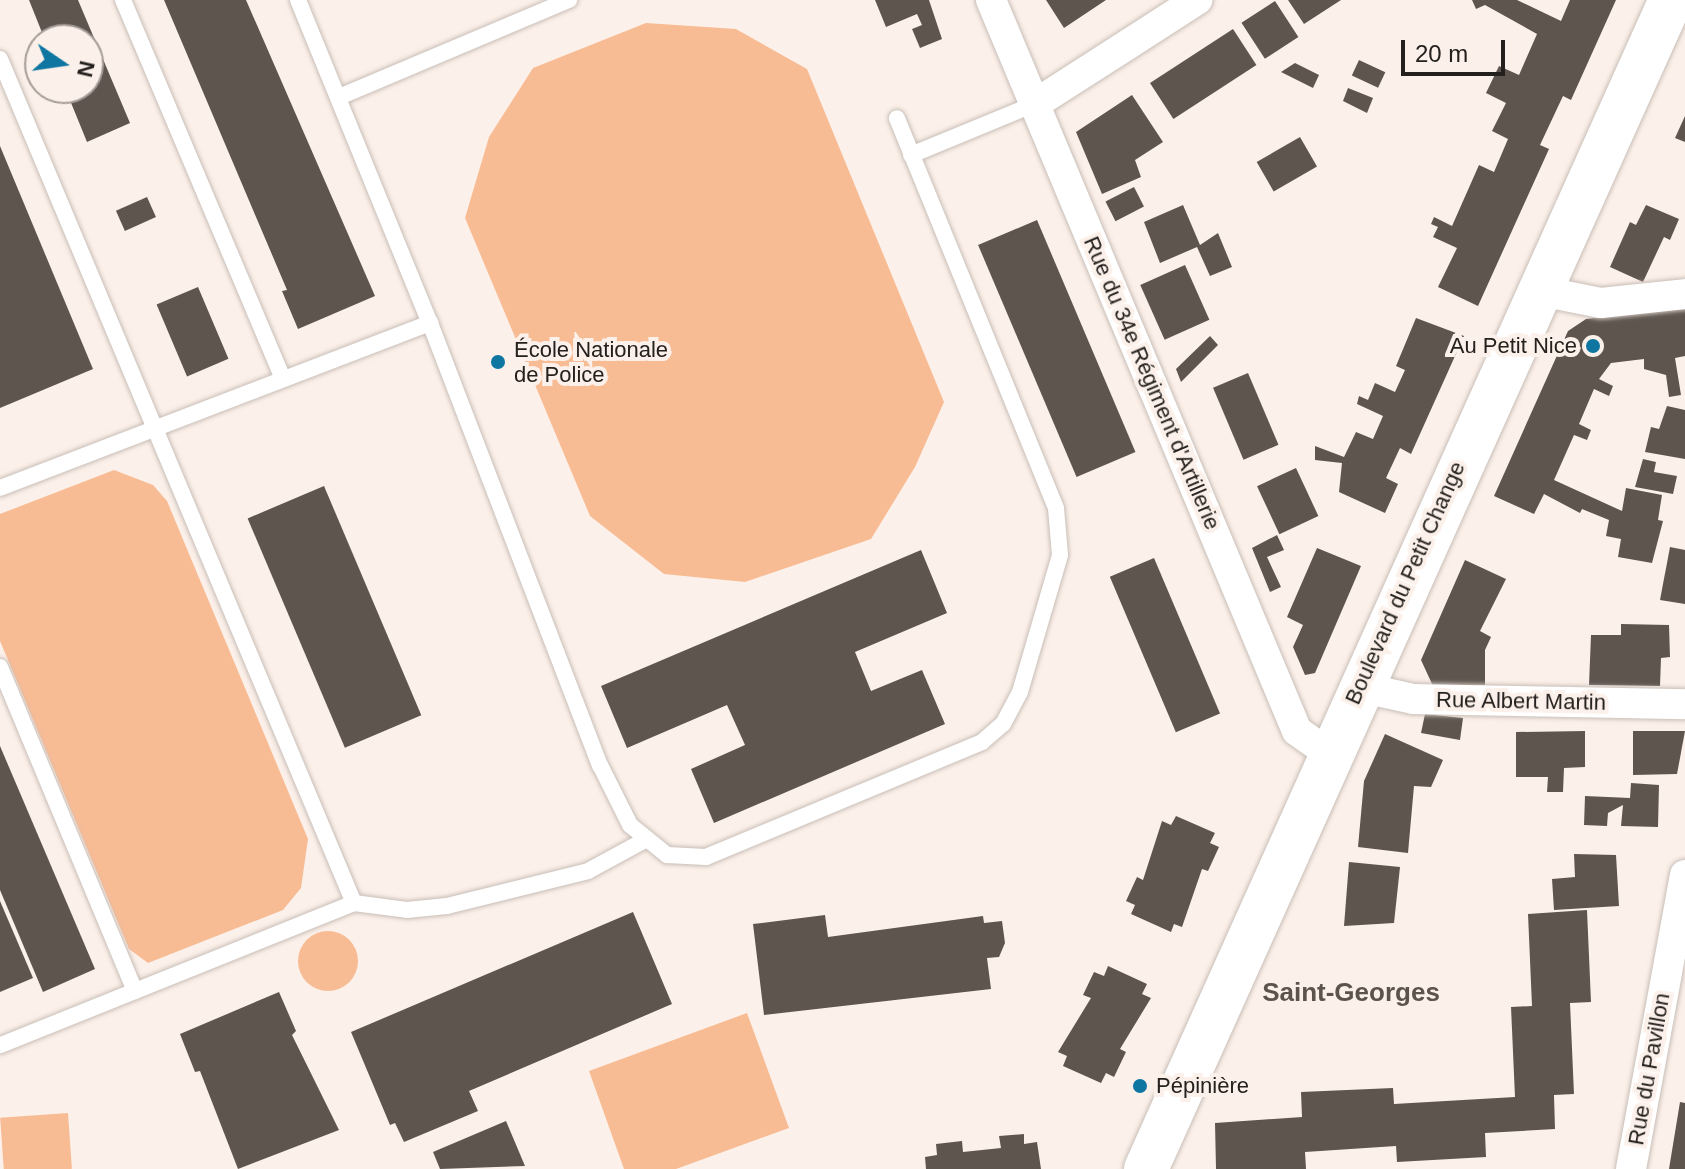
<!DOCTYPE html>
<html>
<head>
<meta charset="utf-8">
<style>
	body { margin:0 }
	#map { position:relative; width:1685px; height:1169px; overflow:hidden; background:#fcf1ea; font-family:Arial,sans-serif }
	div>[style] { position:absolute }
	[style*='--x'] { left:calc(var(--x)*1px); top:calc(var(--y)*1px); width:calc(var(--w)*1px); rotate:calc(var(--a)*1deg) }
	.green>* { inset:0; background:#f8bc95; transform-origin:0 0 }
	.round { border-radius:50% }
	.building>* { inset:0; background:#5e554f; transform-origin:0 0 }
	.roads { filter:drop-shadow(0 0 2px #c8beb7) drop-shadow(0 0 2px #c8beb7) }
	.lane>* { height:16px; margin:-8px; padding:0 8px; transform-origin:8px; border-radius:8px; background:#fff }
	.street>* { height:30px; margin:-15px; padding:0 15px; transform-origin:15px; border-radius:15px; background:#fff }
	.secondary>* { height:44px; margin:-22px; padding:0 22px; transform-origin:22px; border-radius:22px; background:#fff }
	.dots>* { width:22px; height:22px; translate:-50% -50%; box-sizing:border-box; border:4px solid #fcf1ea; border-radius:50% }
	span { translate:-50% -50%; white-space:nowrap; text-align:center; line-height:1.15; -webkit-text-stroke:8px #fcf1ea; paint-order:stroke }
	.poi-label { font-size:22px; color:#24201d }
	.right { translate:-100% -50%; text-align:right }
	.left { translate:0 -50%; text-align:left }
	.street-label { font-size:22px; color:#24201d }
	.quarter-label { font-size:26px; color:#5c534d; font-weight:700 }
	.north { position:absolute; left:24px; top:24px; width:80px; height:80px; box-sizing:border-box; background:#fcf1ea; border:2px solid #a69d98; border-radius:50%; rotate:103deg; font-size:22px; font-weight:700; line-height:32px; text-align:center; color:#24201d }
	.north::after { content:''; display:block; margin:auto; width:28px; height:36px; background:#0f76a2; clip-path:polygon(50% 0,100% 100%,50% 72%,0 100%) }
	.scale { position:absolute; left:1401px; top:40px; width:104px; height:36px; box-sizing:border-box; border:4px solid #24201d; border-top:0; padding-left:10px; font-size:24px; line-height:28px; white-space:nowrap; color:#24201d; -webkit-text-stroke:6px #fcf1ea; paint-order:stroke }
</style>
</head>
<body>
<div id="map">
	<div class="green">
		<i style="clip-path:polygon(646px 23px,736px 29px,807px 69px,944px 402px,915px 467px,871px 539px,745px 582px,664px 574px,590px 516px,465px 218px,489px 137px,533px 68px)"></i>
		<i style="clip-path:polygon(114px 470px,153px 485px,167px 501px,308px 839px,301px 888px,283px 910px,148px 963px,129px 949px,0 641px,0 514px)"></i>
		<i class="round" style="left:298px;top:931px;width:60px;height:60px"></i>
		<i style="clip-path:polygon(747px 1013px,789px 1128px,676px 1169px,624px 1169px,589px 1071px)"></i>
		<i style="left:68px;top:1113px;width:56px;height:68px;rotate:86deg"></i>
	</div>
	<div class="building">
		<i style="clip-path:polygon(29px 0,78px 0,130px 123px,87px 142px,65px 88px,88px 88px,88px 40px,45px 40px)"></i>
		<i style="clip-path:polygon(164px 0,246px 0,375px 296px,298px 329px,282px 291px,287px 290px)"></i>
		<i style="clip-path:polygon(875px 0,929px 0,942px 39px,920px 48px,912px 29px,922px 25px,917px 14px,886px 27px)"></i>
		<i style="clip-path:polygon(1046px 0,1106px 0,1064px 28px)"></i>
		<i style="clip-path:polygon(1288px 0,1341px 0,1304px 24px)"></i>
		<i style="clip-path:polygon(1472px 0,1517px 0,1561px 21px,1570px 0,1616px 0,1571px 100px,1563px 96px,1540px 145px,1549px 149px,1478px 306px,1438px 287px,1457px 248px,1433px 237px,1438px 227px,1431px 224px,1434px 217px,1452px 226px,1479px 165px,1494px 172px,1508px 139px,1492px 131px,1506px 103px,1486px 93px,1499px 66px,1519px 75px,1537px 34px,1485px 5px,1476px 9px)"></i>
		<i style="left:1275px;top:1px;width:43px;height:40px;rotate:57deg"></i>
		<i style="left:1233px;top:29px;width:43px;height:99px;rotate:57deg"></i>
		<i style="left:1359px;top:60px;width:29px;height:17px;rotate:25deg"></i>
		<i style="clip-path:polygon(1295px 63px,1319px 75px,1313px 88px,1281px 72px)"></i>
		<i style="clip-path:polygon(1348px 88px,1373px 98px,1367px 113px,1343px 101px)"></i>
		<i style="clip-path:polygon(1132px 95px,1163px 142px,1135px 160px,1141px 177px,1102px 194px,1076px 132px)"></i>
		<i style="clip-path:polygon(1685px 116px,1685px 142px,1675px 138px)"></i>
		<i style="left:1300px;top:137px;width:34px;height:50px;rotate:60deg"></i>
		<i style="clip-path:polygon(0 146px,93px 369px,0 408px)"></i>
		<i style="left:1134px;top:187px;width:22px;height:32px;rotate:63deg"></i>
		<i style="left:147px;top:197px;width:22px;height:34px;rotate:66deg"></i>
		<i style="clip-path:polygon(1183px 205px,1200px 245px,1218px 233px,1232px 267px,1210px 276px,1197px 247px,1160px 263px,1144px 222px)"></i>
		<i style="clip-path:polygon(1646px 205px,1679px 219px,1670px 240px,1664px 237px,1643px 282px,1610px 267px,1630px 222px,1636px 225px)"></i>
		<i style="left:1037px;top:220px;width:252px;height:64px;rotate:67deg"></i>
		<i style="left:1185px;top:265px;width:60px;height:49px;rotate:66deg"></i>
		<i style="left:198px;top:287px;width:78px;height:45px;rotate:67deg"></i>
		<i style="clip-path:polygon(1685px 307px,1685px 356px,1675px 358px,1681px 395px,1669px 397px,1666px 375px,1644px 369px,1644px 359px,1611px 363px,1599px 379px,1613px 386px,1609px 396px,1594px 389px,1579px 424px,1591px 430px,1587px 440px,1574px 435px,1554px 480px,1622px 511px,1626px 488px,1662px 495px,1658px 520px,1663px 521px,1652px 563px,1618px 557px,1621px 539px,1606px 536px,1609px 520px,1582px 509px,1580px 513px,1544px 494px,1534px 514px,1494px 496px,1568px 331px,1586px 319px)"></i>
		<i style="clip-path:polygon(1416px 318px,1464px 336px,1411px 454px,1400px 448px,1386px 478px,1398px 484px,1385px 513px,1339px 492px,1342px 463px,1315px 460px,1315px 446px,1344px 457px,1356px 432px,1373px 439px,1383px 416px,1357px 404px,1359px 396px,1368px 400px,1375px 383px,1395px 392px,1405px 370px,1396px 366px)"></i>
		<i style="clip-path:polygon(1210px 336px,1218px 345px,1181px 382px,1176px 369px)"></i>
		<i style="left:1248px;top:373px;width:78px;height:38px;rotate:67deg"></i>
		<i style="clip-path:polygon(1667px 406px,1685px 410px,1685px 459px,1645px 452px,1651px 427px,1659px 429px)"></i>
		<i style="clip-path:polygon(1643px 459px,1656px 462px,1654px 472px,1677px 476px,1673px 494px,1635px 487px)"></i>
		<i style="left:1296px;top:468px;width:53px;height:43px;rotate:65deg"></i>
		<i style="left:324px;top:486px;width:249px;height:83px;rotate:67deg"></i>
		<i style="clip-path:polygon(1277px 535px,1284px 550px,1267px 557px,1281px 587px,1270px 592px,1252px 548px)"></i>
		<i style="clip-path:polygon(1670px 547px,1685px 550px,1685px 604px,1660px 600px)"></i>
		<i style="clip-path:polygon(1317px 548px,1361px 566px,1315px 673px,1305px 675px,1293px 647px,1303px 625px,1287px 617px)"></i>
		<i style="clip-path:polygon(921px 550px,947px 613px,855px 652px,871px 691px,922px 670px,945px 724px,714px 823px,691px 769px,745px 745px,727px 705px,627px 748px,601px 686px)"></i>
		<i style="left:1154px;top:558px;width:169px;height:48px;rotate:67deg"></i>
		<i style="clip-path:polygon(1465px 560px,1506px 579px,1480px 631px,1491px 637px,1485px 650px,1485px 685px,1433px 686px,1421px 660px)"></i>
		<i style="clip-path:polygon(1621px 624px,1669px 625px,1670px 657px,1661px 658px,1660px 686px,1589px 685px,1591px 635px,1621px 635px)"></i>
		<i style="clip-path:polygon(1425px 714px,1463px 718px,1460px 740px,1421px 733px)"></i>
		<i style="clip-path:polygon(1585px 731px,1585px 767px,1564px 768px,1563px 792px,1547px 792px,1548px 777px,1516px 777px,1516px 732px)"></i>
		<i style="clip-path:polygon(1633px 731px,1685px 731px,1677px 774px,1633px 775px)"></i>
		<i style="clip-path:polygon(1385px 734px,1443px 760px,1431px 787px,1414px 786px,1408px 853px,1358px 847px,1364px 781px)"></i>
		<i style="clip-path:polygon(0 746px,95px 969px,43px 992px,0 890px)"></i>
		<i style="clip-path:polygon(1631px 783px,1659px 785px,1658px 827px,1621px 826px,1623px 805px,1608px 813px,1607px 826px,1584px 825px,1585px 796px,1630px 798px)"></i>
		<i style="clip-path:polygon(1176px 816px,1215px 833px,1210px 843px,1219px 847px,1208px 871px,1202px 869px,1182px 927px,1174px 924px,1171px 932px,1131px 914px,1135px 905px,1126px 901px,1137px 877px,1143px 880px,1162px 821px,1171px 825px)"></i>
		<i style="clip-path:polygon(1574px 854px,1616px 855px,1619px 906px,1554px 910px,1552px 879px,1575px 877px)"></i>
		<i style="clip-path:polygon(1349px 862px,1400px 867px,1394px 923px,1344px 926px)"></i>
		<i style="clip-path:polygon(0 901px,33px 978px,0 992px)"></i>
		<i style="clip-path:polygon(1587px 910px,1591px 1002px,1570px 1003px,1574px 1094px,1554px 1095px,1555px 1129px,1485px 1133px,1486px 1157px,1397px 1162px,1396px 1146px,1305px 1152px,1306px 1169px,1216px 1169px,1215px 1123px,1302px 1117px,1301px 1092px,1393px 1088px,1394px 1104px,1515px 1097px,1511px 1007px,1532px 1006px,1528px 914px)"></i>
		<i style="clip-path:polygon(633px 912px,672px 1004px,469px 1091px,478px 1111px,404px 1142px,395px 1123px,390px 1125px,351px 1032px)"></i>
		<i style="clip-path:polygon(825px 915px,828px 937px,983px 916px,984px 923px,1002px 921px,1005px 943px,999px 957px,987px 958px,991px 989px,764px 1015px,753px 924px)"></i>
		<i style="clip-path:polygon(1108px 966px,1147px 984px,1142px 994px,1151px 998px,1120px 1049px,1126px 1052px,1114px 1077px,1106px 1073px,1101px 1083px,1063px 1066px,1067px 1056px,1058px 1052px,1091px 998px,1083px 995px,1094px 972px,1104px 976px)"></i>
		<i style="clip-path:polygon(279px 992px,296px 1031px,292px 1035px,339px 1130px,238px 1169px,200px 1071px,195px 1072px,180px 1034px)"></i>
		<i style="clip-path:polygon(1680px 1102px,1685px 1103px,1685px 1169px,1669px 1169px)"></i>
		<i style="clip-path:polygon(506px 1121px,525px 1166px,440px 1169px,433px 1152px)"></i>
		<i style="clip-path:polygon(1024px 1134px,1024px 1144px,1037px 1142px,1041px 1169px,926px 1169px,925px 1157px,937px 1155px,936px 1144px,962px 1141px,963px 1152px,1001px 1148px,999px 1136px)"></i>
	</div>
	<div class="roads">
		<div class="lane">
			<i style="--x:123;--y:0;--w:410;--a:67.1"></i>
			<i style="--x:298;--y:0;--w:349;--a:67.8"></i>
			<i style="--x:430;--y:323;--w:474;--a:69"></i>
			<i style="--x:600;--y:765;--w:67;--a:63.4"></i>
			<i style="--x:630;--y:825;--w:48;--a:39"></i>
			<i style="--x:667;--y:855;--w:39;--a:3"></i>
			<i style="--x:706;--y:857;--w:299;--a:-22.6"></i>
			<i style="--x:982;--y:742;--w:28;--a:-41"></i>
			<i style="--x:1003;--y:724;--w:36;--a:-62"></i>
			<i style="--x:1020;--y:692;--w:143;--a:-73.7"></i>
			<i style="--x:1060;--y:555;--w:47;--a:-94.9"></i>
			<i style="--x:1056;--y:508;--w:421;--a:-112.2"></i>
			<i style="--x:0;--y:59;--w:915;--a:67.25"></i>
			<i style="--x:354;--y:903;--w:381;--a:158.1"></i>
			<i style="--x:339;--y:97;--w:250;--a:-22.9"></i>
			<i style="--x:911;--y:155;--w:134;--a:-22.4"></i>
			<i style="--x:0;--y:488;--w:461;--a:-21"></i>
			<i style="--x:0;--y:667;--w:351;--a:67.4"></i>
			<i style="--x:354;--y:903;--w:53;--a:7.5"></i>
			<i style="--x:407;--y:910;--w:40;--a:-5.7"></i>
			<i style="--x:447;--y:906;--w:145;--a:-13.9"></i>
			<i style="--x:588;--y:871;--w:67;--a:-28.5"></i>
		</div>
		<div class="street">
			<i style="--x:991;--y:0;--w:792;--a:67.29"></i>
			<i style="--x:1297;--y:731;--w:39;--a:35"></i>
			<i style="--x:1035;--y:104;--w:193;--a:-32.7"></i>
			<i style="--x:1536;--y:290;--w:66;--a:11.3"></i>
			<i style="--x:1601;--y:303;--w:84;--a:-6.1"></i>
			<i style="--x:1359;--y:687;--w:55;--a:12.5"></i>
			<i style="--x:1413;--y:699;--w:272;--a:1.1"></i>
			<i style="--x:1631;--y:1169;--w:299;--a:-79.6"></i>
		</div>
		<div class="secondary">
			<i style="--x:1146;--y:1169;--w:1281;--a:-65.82"></i>
		</div>
	</div>
	<div class="dots">
		<i style="left:1593px;top:346px;background:#0f76a2"></i>
		<i style="left:498px;top:362px;background:#0f76a2"></i>
		<i style="left:1140px;top:1086px;background:#0f76a2"></i>
	</div>
	<div class="poi-label">
		<span class="right" style="left:1577px;top:346px">Au Petit Nice</span>
		<span class="left" style="left:514px;top:362px">École Nationale<br>de Police</span>
		<span class="left" style="left:1156px;top:1086px">Pépinière</span>
	</div>
	<div class="street-label">
		<span style="left:1152px;top:383px;rotate:67deg">Rue du 34e Régiment d'Artillerie</span>
		<span style="left:1405px;top:583px;rotate:-66deg">Boulevard du Petit Change</span>
		<span style="left:1521px;top:701px;rotate:1deg">Rue Albert Martin</span>
		<span style="left:1649px;top:1069px;rotate:-80deg">Rue du Pavillon</span>
	</div>
	<div class="quarter-label">
		<span style="left:1351px;top:993px">Saint-Georges</span>
	</div>
	<div class="north">N</div>
	<div class="scale">20 m</div>
</div>
</body>
</html>
